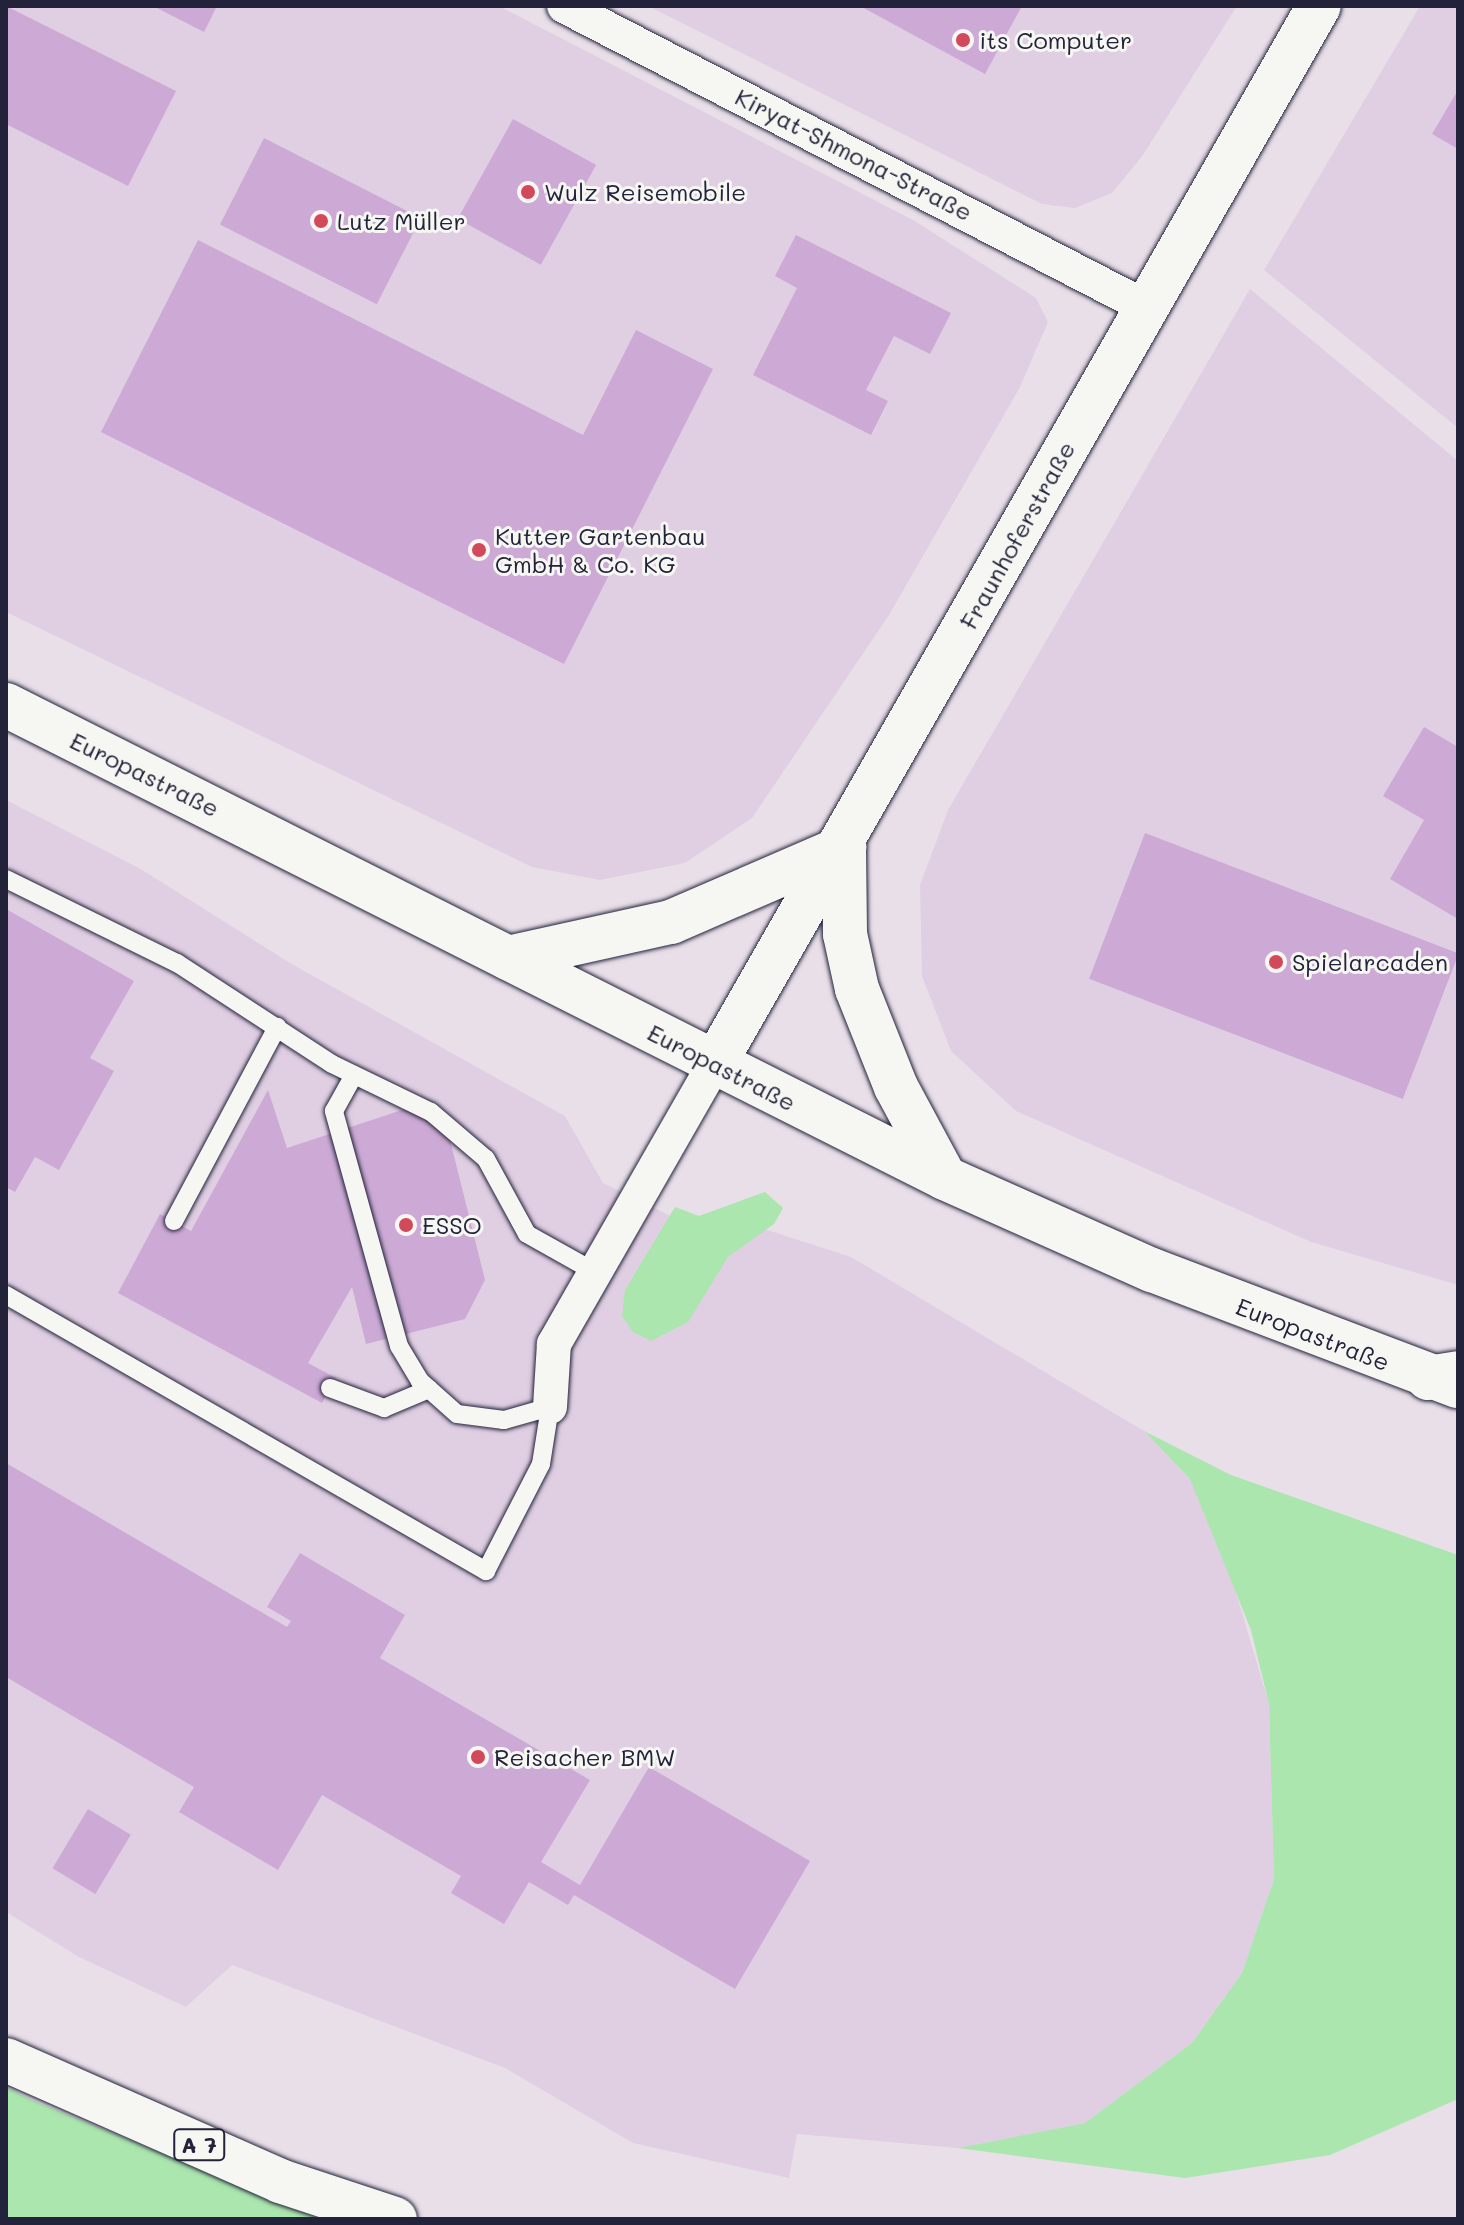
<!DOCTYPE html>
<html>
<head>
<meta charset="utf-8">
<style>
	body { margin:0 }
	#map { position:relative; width:1464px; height:2225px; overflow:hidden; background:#e9dfe9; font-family:Mali,sans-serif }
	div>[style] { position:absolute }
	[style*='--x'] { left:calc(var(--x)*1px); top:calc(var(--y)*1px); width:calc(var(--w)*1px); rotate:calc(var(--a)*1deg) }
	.built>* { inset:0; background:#e0cfe3 }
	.green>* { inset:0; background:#aae6ad }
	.building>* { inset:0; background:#ccaad5; transform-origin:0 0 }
	.roads { filter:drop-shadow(0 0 2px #22223b) drop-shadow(0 0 2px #22223b) }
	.lane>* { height:18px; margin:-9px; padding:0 9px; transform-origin:9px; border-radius:9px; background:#f6f6f2 }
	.street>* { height:34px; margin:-17px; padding:0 17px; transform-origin:17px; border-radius:17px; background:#f6f6f2 }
	.secondary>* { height:44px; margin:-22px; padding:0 22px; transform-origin:22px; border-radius:22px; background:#f6f6f2 }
	.highway>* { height:44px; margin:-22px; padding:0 22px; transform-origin:22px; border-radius:22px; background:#f6f6f2 }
	.dots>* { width:22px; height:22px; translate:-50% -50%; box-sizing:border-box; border:4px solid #f6f6f2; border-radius:50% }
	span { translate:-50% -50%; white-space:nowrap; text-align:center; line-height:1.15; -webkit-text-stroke:6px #f6f6f2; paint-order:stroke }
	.shield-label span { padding:2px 6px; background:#f6f6f2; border:2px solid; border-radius:6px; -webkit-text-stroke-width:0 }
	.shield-label { font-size:22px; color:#22223b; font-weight:700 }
	.poi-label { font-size:24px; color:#22223b }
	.left { translate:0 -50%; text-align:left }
	.street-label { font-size:24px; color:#22223b }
	.frame { position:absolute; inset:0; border:8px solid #22223b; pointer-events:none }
</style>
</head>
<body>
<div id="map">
	<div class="built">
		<i style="clip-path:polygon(6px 6px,499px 6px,913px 220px,1036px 298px,1048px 322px,1019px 389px,889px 615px,752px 818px,685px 863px,600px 880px,532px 867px,6px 612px)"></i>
		<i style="clip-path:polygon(648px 6px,1237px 6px,1143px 155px,1112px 193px,1075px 208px,1042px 204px)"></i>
		<i style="clip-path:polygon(1420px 6px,1458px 6px,1458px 428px,1264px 270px)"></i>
		<i style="clip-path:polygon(1250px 289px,1458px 461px,1458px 1285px,1311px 1242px,1016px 1111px,951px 1051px,922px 976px,920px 885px,948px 810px)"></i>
		<i style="clip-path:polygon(6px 800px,139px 868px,290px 963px,565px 1116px,603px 1183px,681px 1221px,743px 1222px,851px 1257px,1144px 1431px,1190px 1479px,1221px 1542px,1269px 1704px,1274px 1879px,1242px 1973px,1192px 2043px,1085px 2123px,958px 2148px,797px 2134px,789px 2178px,633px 2143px,505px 2068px,232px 1965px,186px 2007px,79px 1957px,6px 1912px)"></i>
	</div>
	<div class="green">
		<i style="clip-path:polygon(765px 1192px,783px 1208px,774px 1224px,728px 1257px,688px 1322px,651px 1341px,633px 1332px,622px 1316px,625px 1290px,675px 1207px,699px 1216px)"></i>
		<i style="clip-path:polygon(1144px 1431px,1231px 1475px,1458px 1555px,1458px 2099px,1330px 2155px,1185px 2178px,958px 2148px,1085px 2123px,1192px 2043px,1242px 1973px,1274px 1879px,1269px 1704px,1251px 1630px,1190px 1479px)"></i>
		<i style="clip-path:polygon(6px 2087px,32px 2100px,322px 2219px,6px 2219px)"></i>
	</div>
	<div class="building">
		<i style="clip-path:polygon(6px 6px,176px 91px,128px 186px,6px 124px)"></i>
		<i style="clip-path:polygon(153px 6px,217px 6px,204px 32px)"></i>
		<i style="clip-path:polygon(860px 6px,1022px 6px,985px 74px)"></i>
		<i style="clip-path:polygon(1458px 90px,1458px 149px,1432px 134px)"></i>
		<i style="left:513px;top:119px;width:95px;height:114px;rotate:29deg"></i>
		<i style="left:264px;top:138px;width:176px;height:97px;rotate:27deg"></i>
		<i style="clip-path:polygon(796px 235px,951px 313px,930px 354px,894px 336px,866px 390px,888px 401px,871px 435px,753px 375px,797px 288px,775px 276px)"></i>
		<i style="clip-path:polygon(198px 240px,583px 435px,636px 330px,713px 369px,564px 664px,101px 432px)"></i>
		<i style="clip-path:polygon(1424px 727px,1458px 747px,1458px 919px,1390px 879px,1424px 820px,1383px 796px)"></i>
		<i style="left:1145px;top:833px;width:336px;height:156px;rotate:21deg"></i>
		<i style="clip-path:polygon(6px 909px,134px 981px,90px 1058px,114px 1071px,59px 1170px,35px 1157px,15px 1192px,6px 1187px)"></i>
		<i style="clip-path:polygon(268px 1090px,287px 1148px,405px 1109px,448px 1132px,485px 1280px,465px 1319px,366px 1344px,352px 1287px,308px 1363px,336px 1378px,322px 1403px,118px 1293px,160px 1214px,191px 1231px)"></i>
		<i style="clip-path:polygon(6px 1463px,287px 1627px,291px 1621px,267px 1607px,300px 1553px,405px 1615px,380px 1658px,590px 1780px,541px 1862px,580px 1885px,649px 1767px,810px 1861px,735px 1989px,574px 1895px,568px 1905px,529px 1882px,504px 1924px,451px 1893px,461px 1876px,322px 1795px,278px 1870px,179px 1812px,194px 1787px,6px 1677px)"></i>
		<i style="left:88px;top:1809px;width:50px;height:69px;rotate:31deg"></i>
	</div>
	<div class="roads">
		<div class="lane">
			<i style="--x:6;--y:879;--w:191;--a:26.2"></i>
			<i style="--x:177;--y:963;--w:185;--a:33.1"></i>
			<i style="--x:332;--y:1064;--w:110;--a:25.9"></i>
			<i style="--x:431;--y:1112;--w:72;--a:40.5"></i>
			<i style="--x:486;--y:1159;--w:85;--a:61.3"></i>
			<i style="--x:527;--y:1234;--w:76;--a:29.3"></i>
			<i style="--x:174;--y:1221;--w:220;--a:-62"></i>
			<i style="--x:6;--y:1295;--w:554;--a:29.9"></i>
			<i style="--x:486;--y:1571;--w:120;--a:-62.8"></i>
			<i style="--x:541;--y:1464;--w:58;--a:-81"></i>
			<i style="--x:550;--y:1407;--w:48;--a:164.2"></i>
			<i style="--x:504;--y:1420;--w:47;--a:-172.7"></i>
			<i style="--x:457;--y:1414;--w:50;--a:-138.3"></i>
			<i style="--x:420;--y:1381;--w:41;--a:-121"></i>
			<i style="--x:399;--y:1346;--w:244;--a:-105.5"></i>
			<i style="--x:334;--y:1111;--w:41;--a:-60.9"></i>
			<i style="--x:330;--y:1388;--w:58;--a:20.3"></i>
			<i style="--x:384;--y:1408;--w:49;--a:-22.9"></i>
		</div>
		<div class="street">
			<i style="--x:564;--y:6;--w:651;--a:27.35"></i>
			<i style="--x:550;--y:1407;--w:63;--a:-86.4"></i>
			<i style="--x:554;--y:1344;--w:324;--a:-60.2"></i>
		</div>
		<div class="secondary">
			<i style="--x:6;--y:705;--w:1051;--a:26.74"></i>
			<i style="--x:945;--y:1178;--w:227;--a:24"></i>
			<i style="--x:1152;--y:1270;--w:327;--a:20.8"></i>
			<i style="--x:844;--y:850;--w:84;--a:89.3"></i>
			<i style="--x:845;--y:934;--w:56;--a:77.7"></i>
			<i style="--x:857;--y:989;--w:105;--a:68.3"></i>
			<i style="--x:896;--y:1087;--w:103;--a:61.7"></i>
			<i style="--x:508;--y:958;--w:167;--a:-12.5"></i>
			<i style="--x:671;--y:922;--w:189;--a:-23.4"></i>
			<i style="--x:715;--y:1063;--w:1217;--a:-60.26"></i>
		</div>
		<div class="highway">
			<i style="--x:1428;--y:1378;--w:30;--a:-9"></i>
			<i style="--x:6;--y:2060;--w:300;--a:23.8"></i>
			<i style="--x:280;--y:2181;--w:121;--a:18.3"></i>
		</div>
	</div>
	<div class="dots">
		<i style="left:963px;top:40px;background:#d1495b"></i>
		<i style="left:528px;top:192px;background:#d1495b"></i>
		<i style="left:321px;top:221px;background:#d1495b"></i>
		<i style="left:479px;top:550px;background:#d1495b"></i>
		<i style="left:1276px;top:962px;background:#d1495b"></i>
		<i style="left:406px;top:1225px;background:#d1495b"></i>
		<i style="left:478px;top:1757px;background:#d1495b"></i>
	</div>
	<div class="shield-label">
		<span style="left:199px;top:2145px">A 7</span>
	</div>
	<div class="poi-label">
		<span class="left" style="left:979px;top:40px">its Computer</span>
		<span class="left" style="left:544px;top:192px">Wulz Reisemobile</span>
		<span class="left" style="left:337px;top:221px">Lutz Müller</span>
		<span class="left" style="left:495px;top:550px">Kutter Gartenbau<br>GmbH &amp; Co. KG</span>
		<span class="left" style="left:1292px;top:962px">Spielarcaden</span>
		<span class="left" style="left:422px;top:1225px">ESSO</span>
		<span class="left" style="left:494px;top:1757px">Reisacher BMW</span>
	</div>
	<div class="street-label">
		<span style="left:854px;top:154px;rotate:27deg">Kiryat-Shmona-Straße</span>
		<span style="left:1017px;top:535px;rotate:-61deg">Fraunhoferstraße</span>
		<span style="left:145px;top:774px;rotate:26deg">Europastraße</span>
		<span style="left:722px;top:1067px;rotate:27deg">Europastraße</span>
		<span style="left:1313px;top:1334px;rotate:21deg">Europastraße</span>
	</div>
	<div class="frame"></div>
</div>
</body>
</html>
